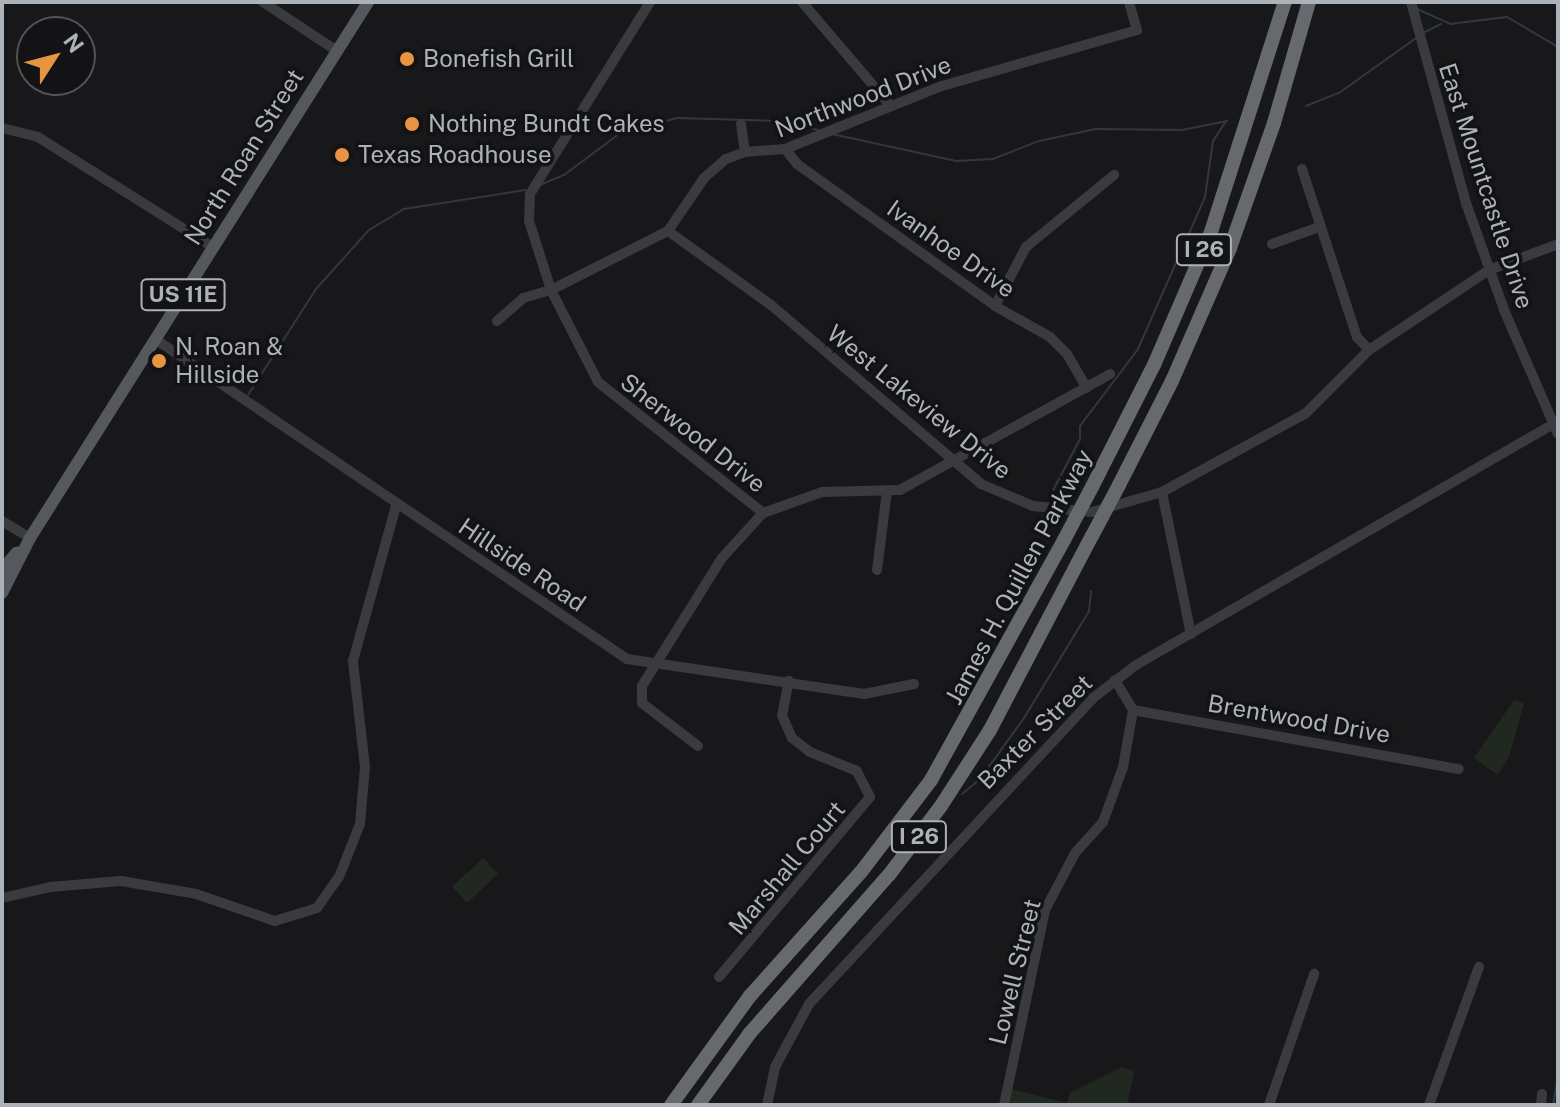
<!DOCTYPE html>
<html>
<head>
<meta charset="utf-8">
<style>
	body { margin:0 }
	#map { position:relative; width:1560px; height:1107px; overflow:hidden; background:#18181a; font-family:"Public Sans",sans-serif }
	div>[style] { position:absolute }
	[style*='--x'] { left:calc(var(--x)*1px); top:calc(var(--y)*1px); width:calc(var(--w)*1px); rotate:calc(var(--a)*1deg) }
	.green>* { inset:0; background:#202820; transform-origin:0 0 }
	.stream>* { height:2px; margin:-1px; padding:0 1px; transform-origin:1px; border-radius:1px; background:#2f393d }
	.minor>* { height:10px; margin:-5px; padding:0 5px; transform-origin:5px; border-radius:5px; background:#393b3f }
	.major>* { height:12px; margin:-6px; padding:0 6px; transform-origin:6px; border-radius:6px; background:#55595d }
	.highway>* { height:14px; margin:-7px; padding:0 7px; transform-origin:7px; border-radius:7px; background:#666a6f }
	.highway-bridge>* { height:14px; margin:-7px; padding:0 7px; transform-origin:7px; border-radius:7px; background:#666a6f }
	.dots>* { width:22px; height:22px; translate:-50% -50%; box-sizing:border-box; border:4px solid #131315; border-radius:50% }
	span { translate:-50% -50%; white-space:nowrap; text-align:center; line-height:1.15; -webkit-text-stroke:7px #131315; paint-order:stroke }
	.shield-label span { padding:2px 6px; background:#131315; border:2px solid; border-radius:6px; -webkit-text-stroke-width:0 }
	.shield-label { font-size:22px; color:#abb2b9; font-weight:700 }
	.poi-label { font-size:24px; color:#abb2b9 }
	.left { translate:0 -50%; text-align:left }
	.street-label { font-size:24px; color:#abb2b9 }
	.frame { position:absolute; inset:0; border:4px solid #abb2b9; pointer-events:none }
	.north { position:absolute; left:16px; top:16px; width:80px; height:80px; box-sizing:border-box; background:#131315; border:2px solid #505357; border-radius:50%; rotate:54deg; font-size:22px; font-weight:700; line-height:32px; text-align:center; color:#abb2b9 }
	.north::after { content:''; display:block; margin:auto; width:28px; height:36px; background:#e79443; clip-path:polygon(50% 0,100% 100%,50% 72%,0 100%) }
</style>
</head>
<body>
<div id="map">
	<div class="green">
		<i style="clip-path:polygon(1514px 700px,1524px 703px,1509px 757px,1498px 775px,1474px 758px)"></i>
		<i style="left:483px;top:858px;width:22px;height:42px;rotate:47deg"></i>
		<i style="clip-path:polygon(1122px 1067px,1134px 1071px,1128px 1102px,1136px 1105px,1007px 1105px,1011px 1089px,1067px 1103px,1070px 1093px)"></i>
	</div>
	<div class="stream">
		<i style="--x:1417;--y:9;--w:36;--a:24"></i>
		<i style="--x:1450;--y:24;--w:57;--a:-7"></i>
		<i style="--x:1507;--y:17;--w:59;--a:30.5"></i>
		<i style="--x:1425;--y:32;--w:18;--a:-27"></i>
		<i style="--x:1306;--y:106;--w:35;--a:-22"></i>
		<i style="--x:1339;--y:93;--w:95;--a:-35.5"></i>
		<i style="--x:832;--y:134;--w:127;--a:12.3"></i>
		<i style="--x:956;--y:161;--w:37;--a:-3"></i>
		<i style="--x:993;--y:159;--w:49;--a:-21.4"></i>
		<i style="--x:1039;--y:141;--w:58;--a:-11.9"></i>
		<i style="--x:1096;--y:129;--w:86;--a:0.7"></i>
		<i style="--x:1182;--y:130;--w:46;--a:-11.3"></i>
		<i style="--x:540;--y:185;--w:26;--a:-23"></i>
		<i style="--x:564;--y:175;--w:69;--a:-36.7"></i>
		<i style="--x:619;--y:134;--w:60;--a:-15.4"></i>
		<i style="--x:677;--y:118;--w:102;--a:1.7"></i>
		<i style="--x:779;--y:121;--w:40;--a:13"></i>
		<i style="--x:248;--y:395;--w:126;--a:-57.3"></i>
		<i style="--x:316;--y:289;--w:79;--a:-48.1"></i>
		<i style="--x:369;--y:230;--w:41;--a:-31"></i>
		<i style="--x:404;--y:209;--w:123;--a:-8.9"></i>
		<i style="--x:1049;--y:498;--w:67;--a:-62.3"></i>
		<i style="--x:1080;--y:439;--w:13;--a:-90"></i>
		<i style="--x:1080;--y:426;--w:96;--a:-53"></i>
		<i style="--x:1138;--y:349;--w:166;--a:-66.2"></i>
		<i style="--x:1205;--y:197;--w:57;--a:-81.9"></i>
		<i style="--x:1213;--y:141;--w:24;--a:-57"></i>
		<i style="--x:962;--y:794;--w:25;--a:-40"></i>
		<i style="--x:981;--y:778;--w:74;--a:-54.4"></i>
		<i style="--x:1024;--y:718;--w:125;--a:-58.7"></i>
		<i style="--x:1089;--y:611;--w:20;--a:-84"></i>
		<i style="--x:1553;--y:1105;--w:28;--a:-80"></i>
	</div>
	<div class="minor">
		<i style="--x:263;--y:2;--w:89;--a:33.5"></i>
		<i style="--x:650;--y:2;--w:226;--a:122"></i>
		<i style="--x:530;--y:194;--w:27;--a:92"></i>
		<i style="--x:529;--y:221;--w:72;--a:72.3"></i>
		<i style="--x:551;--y:290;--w:103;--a:62.9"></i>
		<i style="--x:598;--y:382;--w:211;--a:38.4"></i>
		<i style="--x:802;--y:2;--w:135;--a:49.5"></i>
		<i style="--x:1411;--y:2;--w:208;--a:74.7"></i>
		<i style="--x:1466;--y:203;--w:114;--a:70.4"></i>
		<i style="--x:1504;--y:310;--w:135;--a:66.5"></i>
		<i style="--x:741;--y:124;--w:28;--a:82"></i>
		<i style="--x:2;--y:128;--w:37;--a:14"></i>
		<i style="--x:38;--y:137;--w:207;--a:32.2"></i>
		<i style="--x:785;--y:149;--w:19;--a:51"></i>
		<i style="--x:797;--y:164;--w:244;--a:35.6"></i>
		<i style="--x:995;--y:306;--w:63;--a:29.4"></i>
		<i style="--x:1050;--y:337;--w:24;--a:45"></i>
		<i style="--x:1067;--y:354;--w:39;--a:60"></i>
		<i style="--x:1302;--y:169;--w:177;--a:71.9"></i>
		<i style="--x:1357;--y:337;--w:18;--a:47"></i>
		<i style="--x:668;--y:231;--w:127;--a:35.7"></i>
		<i style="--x:771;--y:305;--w:276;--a:40.4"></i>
		<i style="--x:981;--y:484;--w:56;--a:22.9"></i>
		<i style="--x:1033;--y:506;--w:59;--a:5.8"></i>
		<i style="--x:1092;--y:512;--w:73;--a:-15.9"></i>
		<i style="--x:1162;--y:492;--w:164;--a:-28.7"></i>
		<i style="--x:1306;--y:413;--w:89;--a:-45"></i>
		<i style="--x:1369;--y:350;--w:144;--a:-33.7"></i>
		<i style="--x:1489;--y:270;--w:74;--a:-20.6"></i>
		<i style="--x:1272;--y:244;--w:50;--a:-19.9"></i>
		<i style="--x:995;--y:306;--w:67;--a:-62.3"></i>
		<i style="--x:1026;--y:247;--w:114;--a:-39.3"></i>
		<i style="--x:497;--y:321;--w:35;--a:-41"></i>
		<i style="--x:523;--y:298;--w:29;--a:-16"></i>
		<i style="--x:551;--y:290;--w:131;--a:-26.8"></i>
		<i style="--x:668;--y:231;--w:64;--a:-55.8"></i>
		<i style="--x:704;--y:178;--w:29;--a:-41"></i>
		<i style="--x:726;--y:159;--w:20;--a:-20"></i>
		<i style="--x:745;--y:152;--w:40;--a:-4.3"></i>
		<i style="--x:785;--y:149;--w:169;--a:-21.9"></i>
		<i style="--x:942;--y:86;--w:203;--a:-16"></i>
		<i style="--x:1137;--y:30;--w:29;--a:-106"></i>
		<i style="--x:155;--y:339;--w:570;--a:34.14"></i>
		<i style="--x:627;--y:659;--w:240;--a:8.4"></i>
		<i style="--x:864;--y:694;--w:51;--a:-11.3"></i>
		<i style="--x:1162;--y:492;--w:145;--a:78.5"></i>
		<i style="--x:2;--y:521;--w:33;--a:31"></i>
		<i style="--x:877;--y:570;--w:80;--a:-82.8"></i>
		<i style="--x:1133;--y:710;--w:331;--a:10.3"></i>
		<i style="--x:698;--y:746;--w:71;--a:-142.5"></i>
		<i style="--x:642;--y:703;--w:17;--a:-90"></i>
		<i style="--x:642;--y:686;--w:151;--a:-58"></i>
		<i style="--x:722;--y:558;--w:61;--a:-47.7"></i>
		<i style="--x:763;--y:513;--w:63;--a:-19.6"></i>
		<i style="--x:822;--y:492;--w:78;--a:-1.5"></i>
		<i style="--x:900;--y:490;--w:240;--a:-28.9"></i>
		<i style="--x:2;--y:898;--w:49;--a:-12.9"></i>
		<i style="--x:50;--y:887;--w:71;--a:-4.8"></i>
		<i style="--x:121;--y:881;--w:76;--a:9.8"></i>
		<i style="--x:196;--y:894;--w:83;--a:18.9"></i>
		<i style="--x:275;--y:921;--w:44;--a:-17.2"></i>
		<i style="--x:317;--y:908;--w:38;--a:-55"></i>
		<i style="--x:339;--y:877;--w:57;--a:-68.4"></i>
		<i style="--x:360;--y:824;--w:57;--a:-85"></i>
		<i style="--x:365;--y:767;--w:107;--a:-96.5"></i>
		<i style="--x:353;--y:661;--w:161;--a:-74.5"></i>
		<i style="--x:719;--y:977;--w:235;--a:-50"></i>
		<i style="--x:870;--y:797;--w:29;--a:-117"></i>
		<i style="--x:857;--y:771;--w:51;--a:-158"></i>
		<i style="--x:810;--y:752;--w:23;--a:-142"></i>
		<i style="--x:792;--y:738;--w:24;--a:-114"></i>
		<i style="--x:782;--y:716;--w:36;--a:-79"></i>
		<i style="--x:767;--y:1105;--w:39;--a:-78"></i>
		<i style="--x:775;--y:1067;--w:72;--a:-61.6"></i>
		<i style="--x:809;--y:1004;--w:417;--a:-47.1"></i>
		<i style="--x:1093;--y:698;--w:54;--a:-37.5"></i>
		<i style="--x:1136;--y:665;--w:487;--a:-30"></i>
		<i style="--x:1004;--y:1105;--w:199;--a:-78.1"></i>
		<i style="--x:1045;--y:910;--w:64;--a:-62.2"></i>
		<i style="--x:1075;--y:853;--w:42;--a:-47.9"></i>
		<i style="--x:1103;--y:822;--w:59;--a:-70"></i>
		<i style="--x:1123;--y:767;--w:58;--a:-80"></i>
		<i style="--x:1133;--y:710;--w:35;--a:-121"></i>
		<i style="--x:1269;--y:1105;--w:139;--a:-71"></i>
		<i style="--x:1429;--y:1105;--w:147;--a:-70.1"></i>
		<i style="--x:1541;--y:1105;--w:11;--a:-85"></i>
	</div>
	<div class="major">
		<i style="--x:2;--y:570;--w:23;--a:-50"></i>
		<i style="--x:2;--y:593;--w:62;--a:-63"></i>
		<i style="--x:30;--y:538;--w:634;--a:-57.76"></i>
	</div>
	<div class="highway">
		<i style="--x:1119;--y:485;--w:117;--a:-63"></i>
		<i style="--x:1172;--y:381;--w:145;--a:-66.4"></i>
		<i style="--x:1230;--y:248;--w:133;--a:-70.6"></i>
		<i style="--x:1274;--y:123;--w:126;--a:-73.9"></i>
		<i style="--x:1092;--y:487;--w:137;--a:-63.1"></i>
		<i style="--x:1154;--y:365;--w:142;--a:-66.7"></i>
		<i style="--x:1210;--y:235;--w:245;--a:-72.2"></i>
		<i style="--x:671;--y:1105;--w:135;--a:-54.1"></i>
		<i style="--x:750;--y:996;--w:166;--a:-48.2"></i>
		<i style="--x:861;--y:872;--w:116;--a:-52.7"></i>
		<i style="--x:931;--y:780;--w:274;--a:-61"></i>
		<i style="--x:698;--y:1105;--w:89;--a:-54.2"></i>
		<i style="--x:750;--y:1033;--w:210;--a:-48.7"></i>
		<i style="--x:889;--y:875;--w:86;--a:-53"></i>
		<i style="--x:941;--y:806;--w:90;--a:-57.2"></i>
		<i style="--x:990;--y:730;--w:219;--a:-62.3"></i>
	</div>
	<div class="highway-bridge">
		<i style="--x:1092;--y:536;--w:58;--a:-62.1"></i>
		<i style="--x:1064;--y:540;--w:60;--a:-62.2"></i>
	</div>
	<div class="dots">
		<i style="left:407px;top:59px;background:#e79443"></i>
		<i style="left:412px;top:124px;background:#e79443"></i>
		<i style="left:342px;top:155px;background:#e79443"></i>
		<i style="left:159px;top:361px;background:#e79443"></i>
	</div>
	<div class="shield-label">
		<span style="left:1204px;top:250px">I 26</span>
		<span style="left:183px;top:295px">US 11E</span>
		<span style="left:919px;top:837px">I 26</span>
	</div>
	<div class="poi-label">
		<span class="left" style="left:423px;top:59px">Bonefish Grill</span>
		<span class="left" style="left:428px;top:124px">Nothing Bundt Cakes</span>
		<span class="left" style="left:358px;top:155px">Texas Roadhouse</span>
		<span class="left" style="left:175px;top:361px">N. Roan &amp;<br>Hillside</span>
	</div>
	<div class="street-label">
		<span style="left:863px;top:97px;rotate:-21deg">Northwood Drive</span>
		<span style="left:244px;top:157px;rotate:-58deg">North Roan Street</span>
		<span style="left:1486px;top:186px;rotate:72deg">East Mountcastle Drive</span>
		<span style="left:951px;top:249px;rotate:35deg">Ivanhoe Drive</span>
		<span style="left:919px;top:402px;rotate:39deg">West Lakeview Drive</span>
		<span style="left:693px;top:433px;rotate:38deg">Sherwood Drive</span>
		<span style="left:522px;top:565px;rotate:34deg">Hillside Road</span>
		<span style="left:1019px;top:577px;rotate:-62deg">James H. Quillen Parkway</span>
		<span style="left:1299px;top:719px;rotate:10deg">Brentwood Drive</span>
		<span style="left:1035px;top:732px;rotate:-45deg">Baxter Street</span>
		<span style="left:787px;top:868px;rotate:-50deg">Marshall Court</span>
		<span style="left:1015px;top:972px;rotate:-76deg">Lowell Street</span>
	</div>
	<div class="frame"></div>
	<div class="north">N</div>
</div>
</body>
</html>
